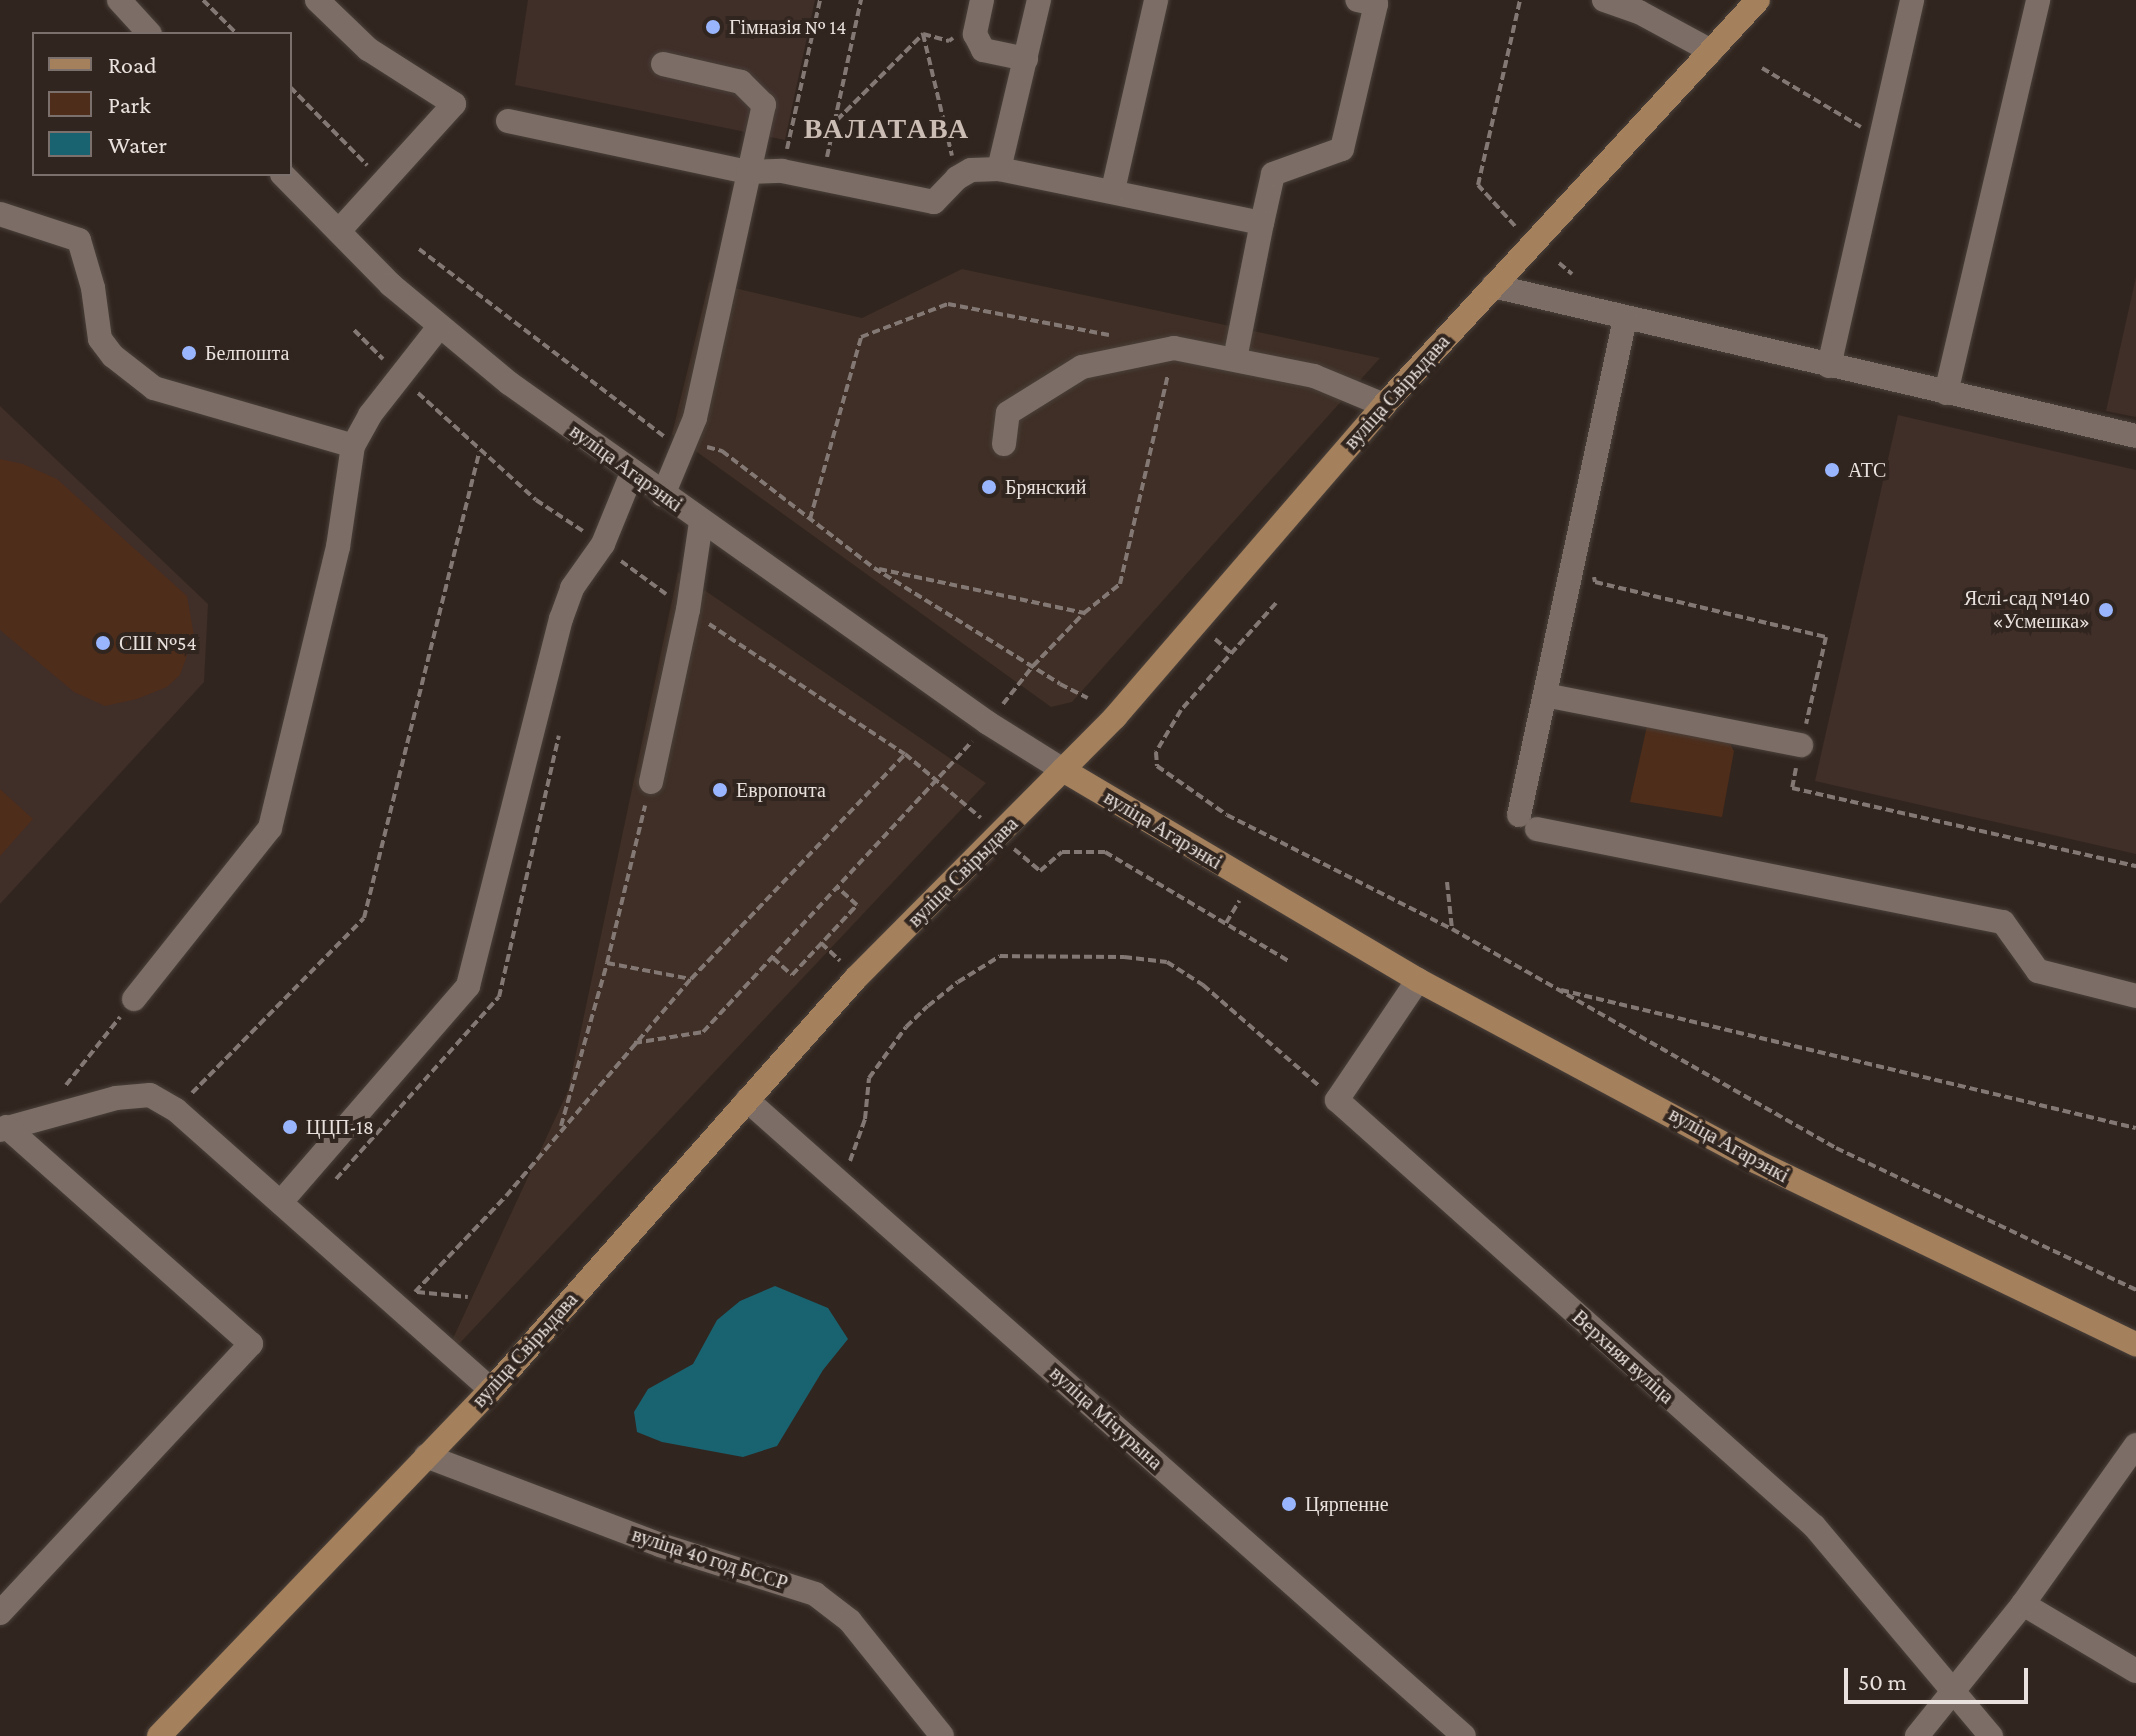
<!DOCTYPE html>
<html>
<head>
<meta charset="utf-8">
<style>
	body { margin:0 }
	#map { position:relative; width:2136px; height:1736px; overflow:hidden; background:#31251f; font-family:"Crimson Pro",serif }
	div>[style] { position:absolute }
	[style*='--x'] { left:calc(var(--x)*1px); top:calc(var(--y)*1px); width:calc(var(--w)*1px); rotate:calc(var(--a)*1deg) }
	.commercial>* { inset:0; background:#3f2f26 }
	.education>* { inset:0; background:#402e29 }
	.green>* { inset:0; background:#4e2d1b }
	.water>* { inset:0; background:#19626f }
	.path>* { height:4px; margin-top:-2px; transform-origin:0; background:repeating-linear-gradient(90deg,#837873 0 8px,transparent 0 12px) }
	.roads { filter:drop-shadow(0 0 2px #4a413b) drop-shadow(0 0 2px #4a413b) }
	.minor>* { height:24px; margin:-12px; padding:0 12px; transform-origin:12px; border-radius:12px; background:#7c6e66 }
	.major>* { height:24px; margin:-12px; padding:0 12px; transform-origin:12px; border-radius:12px; background:#a4805c }
	.dots>* { width:22px; height:22px; translate:-50% -50%; box-sizing:border-box; border:4px solid #31251f; border-radius:50% }
	span { translate:-50% -50%; white-space:nowrap; text-align:center; line-height:1.15; -webkit-text-stroke:8px #31251f; paint-order:stroke }
	.poi-label { font-size:20px; color:#e9e1dd }
	.left { translate:0 -50%; text-align:left }
	.right { translate:-100% -50%; text-align:right }
	.street-label { font-size:20px; color:#e9e1dd }
	.district-label { font-size:28px; color:#cbbcb4; font-weight:700; letter-spacing:2px }
	.legend { position:absolute; left:32px; top:32px; width:260px; height:144px; box-sizing:border-box; background:#31251f; border:2px solid #7b706b; margin:0; padding:10px 14px; list-style:none; font-size:24px; color:#e9e1dd }
	.legend li { display:flex; align-items:center; gap:16px; height:40px }
	.legend b { width:40px; border:2px solid #7b706b }
	.scale { position:absolute; left:1844px; top:1668px; width:184px; height:36px; box-sizing:border-box; border:4px solid #e9e1dd; border-top:0; padding-left:10px; font-size:24px; line-height:28px; white-space:nowrap; color:#e9e1dd; -webkit-text-stroke:6px #31251f; paint-order:stroke }
</style>
</head>
<body>
<div id="map">
	<div class="commercial">
		<i style="clip-path:polygon(962px 269px,1380px 358px,1072px 702px,1051px 707px,672px 434px,709px 282px,862px 318px)"></i>
		<i style="clip-path:polygon(678px 572px,986px 783px,442px 1362px,568px 1091px)"></i>
	</div>
	<div class="education">
		<i style="clip-path:polygon(528px 0,815px 0,785px 140px,515px 85px)"></i>
		<i style="clip-path:polygon(2136px 277px,2136px 417px,2106px 411px)"></i>
		<i style="clip-path:polygon(0 406px,208px 604px,204px 682px,0 904px)"></i>
		<i style="clip-path:polygon(1898px 415px,2136px 470px,2136px 854px,1815px 781px)"></i>
	</div>
	<div class="green">
		<i style="clip-path:polygon(0 459px,23px 464px,57px 479px,187px 596px,194px 636px,180px 675px,167px 687px,137px 699px,105px 706px,74px 692px,0 630px)"></i>
		<i style="clip-path:polygon(1647px 726px,1727px 739px,1734px 751px,1722px 817px,1630px 802px)"></i>
		<i style="clip-path:polygon(0 789px,33px 819px,0 856px)"></i>
	</div>
	<div class="water">
		<i style="clip-path:polygon(775px 1286px,828px 1308px,848px 1339px,823px 1370px,777px 1446px,743px 1457px,662px 1442px,637px 1432px,634px 1412px,648px 1389px,693px 1364px,717px 1320px,740px 1301px)"></i>
	</div>
	<div class="path">
		<i style="--x:203;--y:0;--w:48;--a:45"></i>
		<i style="--x:923;--y:34;--w:125;--a:76.6"></i>
		<i style="--x:1762;--y:68;--w:115;--a:30.8"></i>
		<i style="--x:290;--y:87;--w:110;--a:45.4"></i>
		<i style="--x:837;--y:120;--w:122;--a:-45"></i>
		<i style="--x:923;--y:34;--w:27;--a:15"></i>
		<i style="--x:949;--y:41;--w:5;--a:-37"></i>
		<i style="--x:787;--y:149;--w:153;--a:-77.5"></i>
		<i style="--x:827;--y:157;--w:161;--a:-77.8"></i>
		<i style="--x:1515;--y:226;--w:55;--a:-132.1"></i>
		<i style="--x:1478;--y:185;--w:190;--a:-77.2"></i>
		<i style="--x:419;--y:249;--w:308;--a:37.4"></i>
		<i style="--x:1559;--y:263;--w:17;--a:40"></i>
		<i style="--x:354;--y:330;--w:41;--a:45"></i>
		<i style="--x:418;--y:393;--w:159;--a:42.2"></i>
		<i style="--x:536;--y:500;--w:56;--a:33.4"></i>
		<i style="--x:707;--y:447;--w:16;--a:15"></i>
		<i style="--x:722;--y:451;--w:192;--a:37.6"></i>
		<i style="--x:874;--y:568;--w:219;--a:31.9"></i>
		<i style="--x:1060;--y:684;--w:31;--a:27"></i>
		<i style="--x:810;--y:519;--w:189;--a:-74.3"></i>
		<i style="--x:861;--y:337;--w:93;--a:-20.8"></i>
		<i style="--x:948;--y:304;--w:164;--a:10.9"></i>
		<i style="--x:621;--y:561;--w:56;--a:36.3"></i>
		<i style="--x:879;--y:569;--w:210;--a:12.1"></i>
		<i style="--x:1594;--y:577;--w:5;--a:79"></i>
		<i style="--x:1595;--y:582;--w:237;--a:13.4"></i>
		<i style="--x:1826;--y:637;--w:89;--a:102.9"></i>
		<i style="--x:1276;--y:603;--w:143;--a:131.6"></i>
		<i style="--x:1181;--y:710;--w:49;--a:120.8"></i>
		<i style="--x:1156;--y:752;--w:14;--a:86"></i>
		<i style="--x:1157;--y:766;--w:85;--a:35"></i>
		<i style="--x:1227;--y:815;--w:252;--a:26.9"></i>
		<i style="--x:1452;--y:929;--w:442;--a:29.7"></i>
		<i style="--x:1836;--y:1148;--w:332;--a:25.3"></i>
		<i style="--x:709;--y:624;--w:235;--a:33.6"></i>
		<i style="--x:905;--y:754;--w:99;--a:40.1"></i>
		<i style="--x:1215;--y:639;--w:21;--a:41"></i>
		<i style="--x:1003;--y:704;--w:48;--a:-51.7"></i>
		<i style="--x:1033;--y:666;--w:74;--a:-46.1"></i>
		<i style="--x:1084;--y:613;--w:46;--a:-38.9"></i>
		<i style="--x:1120;--y:584;--w:215;--a:-77.1"></i>
		<i style="--x:1796;--y:768;--w:20;--a:101"></i>
		<i style="--x:1792;--y:788;--w:353;--a:12.8"></i>
		<i style="--x:1014;--y:849;--w:34;--a:40"></i>
		<i style="--x:1040;--y:871;--w:29;--a:-41"></i>
		<i style="--x:1062;--y:852;--w:43;--a:0"></i>
		<i style="--x:1105;--y:852;--w:215;--a:30.7"></i>
		<i style="--x:1447;--y:882;--w:47;--a:83.9"></i>
		<i style="--x:1226;--y:923;--w:26;--a:-59"></i>
		<i style="--x:821;--y:943;--w:26;--a:43"></i>
		<i style="--x:773;--y:958;--w:25;--a:42"></i>
		<i style="--x:792;--y:975;--w:96;--a:-47.1"></i>
		<i style="--x:857;--y:905;--w:27;--a:-138"></i>
		<i style="--x:607;--y:963;--w:86;--a:10.8"></i>
		<i style="--x:1561;--y:990;--w:591;--a:13.5"></i>
		<i style="--x:634;--y:1043;--w:70;--a:-9.1"></i>
		<i style="--x:703;--y:1032;--w:396;--a:-47.2"></i>
		<i style="--x:66;--y:1085;--w:87;--a:-51.5"></i>
		<i style="--x:192;--y:1093;--w:245;--a:-45.5"></i>
		<i style="--x:364;--y:918;--w:480;--a:-76.1"></i>
		<i style="--x:561;--y:1126;--w:169;--a:-74.2"></i>
		<i style="--x:607;--y:963;--w:162;--a:-76.4"></i>
		<i style="--x:850;--y:1161;--w:45;--a:-70.3"></i>
		<i style="--x:865;--y:1119;--w:41;--a:-84.4"></i>
		<i style="--x:869;--y:1078;--w:63;--a:-54"></i>
		<i style="--x:906;--y:1027;--w:30;--a:-44"></i>
		<i style="--x:928;--y:1006;--w:38;--a:-39"></i>
		<i style="--x:958;--y:982;--w:49;--a:-31.8"></i>
		<i style="--x:1000;--y:956;--w:124;--a:0.5"></i>
		<i style="--x:1124;--y:957;--w:43;--a:6.6"></i>
		<i style="--x:1167;--y:962;--w:43;--a:32.6"></i>
		<i style="--x:1203;--y:985;--w:154;--a:41"></i>
		<i style="--x:336;--y:1179;--w:244;--a:-48.2"></i>
		<i style="--x:499;--y:997;--w:268;--a:-77.1"></i>
		<i style="--x:415;--y:1292;--w:132;--a:-46.5"></i>
		<i style="--x:506;--y:1196;--w:285;--a:-49.6"></i>
		<i style="--x:691;--y:979;--w:311;--a:-46.4"></i>
		<i style="--x:417;--y:1292;--w:51;--a:5.6"></i>
	</div>
	<div class="roads">
		<div class="minor">
			<i style="--x:119;--y:0;--w:46;--a:47.6"></i>
			<i style="--x:317;--y:0;--w:71;--a:43.9"></i>
			<i style="--x:368;--y:49;--w:102;--a:32.6"></i>
			<i style="--x:454;--y:104;--w:171;--a:132.2"></i>
			<i style="--x:982;--y:0;--w:35;--a:102"></i>
			<i style="--x:975;--y:34;--w:18;--a:63"></i>
			<i style="--x:983;--y:50;--w:44;--a:11.8"></i>
			<i style="--x:1604;--y:0;--w:37;--a:19"></i>
			<i style="--x:1639;--y:12;--w:82;--a:28.4"></i>
			<i style="--x:508;--y:121;--w:245;--a:12"></i>
			<i style="--x:748;--y:172;--w:34;--a:-2"></i>
			<i style="--x:782;--y:171;--w:155;--a:11.5"></i>
			<i style="--x:934;--y:202;--w:33;--a:-46"></i>
			<i style="--x:957;--y:178;--w:16;--a:-30"></i>
			<i style="--x:971;--y:170;--w:28;--a:-2"></i>
			<i style="--x:999;--y:169;--w:268;--a:11.6"></i>
			<i style="--x:1262;--y:223;--w:50;--a:-77.3"></i>
			<i style="--x:1273;--y:174;--w:73;--a:-19.9"></i>
			<i style="--x:1342;--y:149;--w:149;--a:-76.8"></i>
			<i style="--x:1376;--y:4;--w:19;--a:-168"></i>
			<i style="--x:999;--y:169;--w:174;--a:-76.7"></i>
			<i style="--x:282;--y:174;--w:156;--a:45.5"></i>
			<i style="--x:391;--y:285;--w:153;--a:39.7"></i>
			<i style="--x:509;--y:383;--w:587;--a:35.37"></i>
			<i style="--x:988;--y:723;--w:89;--a:32.1"></i>
			<i style="--x:1113;--y:190;--w:195;--a:-77.2"></i>
			<i style="--x:0;--y:214;--w:83;--a:18.2"></i>
			<i style="--x:79;--y:240;--w:50;--a:73.7"></i>
			<i style="--x:93;--y:288;--w:51;--a:82.2"></i>
			<i style="--x:100;--y:339;--w:21;--a:53"></i>
			<i style="--x:113;--y:356;--w:52;--a:38"></i>
			<i style="--x:154;--y:388;--w:207;--a:16.2"></i>
			<i style="--x:1493;--y:286;--w:660;--a:13.13"></i>
			<i style="--x:1235;--y:359;--w:139;--a:-78.8"></i>
			<i style="--x:1829;--y:366;--w:375;--a:-77.2"></i>
			<i style="--x:1946;--y:393;--w:404;--a:-76.8"></i>
			<i style="--x:1004;--y:444;--w:31;--a:-83"></i>
			<i style="--x:1008;--y:413;--w:87;--a:-31.9"></i>
			<i style="--x:1082;--y:367;--w:94;--a:-11.7"></i>
			<i style="--x:1174;--y:348;--w:143;--a:11.3"></i>
			<i style="--x:1314;--y:376;--w:76;--a:22.5"></i>
			<i style="--x:663;--y:495;--w:83;--a:-67.4"></i>
			<i style="--x:695;--y:418;--w:321;--a:-77.6"></i>
			<i style="--x:764;--y:105;--w:33;--a:-135"></i>
			<i style="--x:741;--y:82;--w:80;--a:-167"></i>
			<i style="--x:1545;--y:695;--w:261;--a:11.1"></i>
			<i style="--x:651;--y:782;--w:176;--a:-77.9"></i>
			<i style="--x:688;--y:610;--w:89;--a:-81.6"></i>
			<i style="--x:1519;--y:815;--w:507;--a:-77.94"></i>
			<i style="--x:1537;--y:829;--w:475;--a:11.3"></i>
			<i style="--x:2003;--y:922;--w:60;--a:54.5"></i>
			<i style="--x:2038;--y:971;--w:101;--a:14.3"></i>
			<i style="--x:1418;--y:980;--w:145;--a:124"></i>
			<i style="--x:1337;--y:1100;--w:640;--a:41.77"></i>
			<i style="--x:1814;--y:1526;--w:275;--a:49.9"></i>
			<i style="--x:134;--y:999;--w:218;--a:-51.5"></i>
			<i style="--x:270;--y:828;--w:289;--a:-76.4"></i>
			<i style="--x:338;--y:547;--w:102;--a:-81.6"></i>
			<i style="--x:353;--y:446;--w:35;--a:-61"></i>
			<i style="--x:370;--y:415;--w:112;--a:-51.9"></i>
			<i style="--x:747;--y:1100;--w:958;--a:41.57"></i>
			<i style="--x:0;--y:1130;--w:120;--a:-15.4"></i>
			<i style="--x:116;--y:1098;--w:34;--a:-5"></i>
			<i style="--x:150;--y:1095;--w:30;--a:30"></i>
			<i style="--x:176;--y:1110;--w:421;--a:41.6"></i>
			<i style="--x:281;--y:1202;--w:286;--a:-49.1"></i>
			<i style="--x:468;--y:986;--w:379;--a:-75.8"></i>
			<i style="--x:561;--y:619;--w:33;--a:-70"></i>
			<i style="--x:572;--y:588;--w:54;--a:-54.8"></i>
			<i style="--x:603;--y:544;--w:77;--a:-67.8"></i>
			<i style="--x:426;--y:1456;--w:250;--a:20.8"></i>
			<i style="--x:660;--y:1545;--w:163;--a:17.5"></i>
			<i style="--x:815;--y:1594;--w:44;--a:37.6"></i>
			<i style="--x:850;--y:1621;--w:147;--a:51.3"></i>
			<i style="--x:2023;--y:1604;--w:131;--a:30.7"></i>
			<i style="--x:0;--y:1613;--w:368;--a:-47"></i>
			<i style="--x:251;--y:1344;--w:327;--a:-138.4"></i>
			<i style="--x:1917;--y:1736;--w:169;--a:-51.2"></i>
			<i style="--x:2023;--y:1604;--w:195;--a:-54.6"></i>
		</div>
		<div class="major">
			<i style="--x:1063;--y:770;--w:412;--a:30.6"></i>
			<i style="--x:1418;--y:980;--w:383;--a:28.2"></i>
			<i style="--x:1755;--y:1161;--w:423;--a:25.7"></i>
			<i style="--x:159;--y:1736;--w:480;--a:-46.2"></i>
			<i style="--x:491;--y:1390;--w:550;--a:-48.46"></i>
			<i style="--x:856;--y:978;--w:368;--a:-45.2"></i>
			<i style="--x:1115;--y:717;--w:412;--a:-49.2"></i>
			<i style="--x:1384;--y:405;--w:551;--a:-47.28"></i>
		</div>
	</div>
	<div class="dots">
		<i style="left:713px;top:27px;background:#98b5fd"></i>
		<i style="left:189px;top:353px;background:#98b5fd"></i>
		<i style="left:1832px;top:470px;background:#98b5fd"></i>
		<i style="left:989px;top:487px;background:#98b5fd"></i>
		<i style="left:2106px;top:610px;background:#98b5fd"></i>
		<i style="left:103px;top:643px;background:#98b5fd"></i>
		<i style="left:720px;top:790px;background:#98b5fd"></i>
		<i style="left:290px;top:1127px;background:#98b5fd"></i>
		<i style="left:1289px;top:1504px;background:#98b5fd"></i>
	</div>
	<div class="poi-label">
		<span class="left" style="left:729px;top:27px">Гімназія № 14</span>
		<span class="left" style="left:205px;top:353px">Белпошта</span>
		<span class="left" style="left:1848px;top:470px">АТС</span>
		<span class="left" style="left:1005px;top:487px">Брянский</span>
		<span class="right" style="left:2090px;top:610px">Яслі-сад №140<br>«Усмешка»</span>
		<span class="left" style="left:119px;top:643px">СШ №54</span>
		<span class="left" style="left:736px;top:790px">Европочта</span>
		<span class="left" style="left:306px;top:1127px">ЦЦП-18</span>
		<span class="left" style="left:1305px;top:1504px">Цярпенне</span>
	</div>
	<div class="street-label">
		<span style="left:1397px;top:392px;rotate:-48deg">вуліца Свірыдава</span>
		<span style="left:626px;top:468px;rotate:36deg">вуліца Агарэнкі</span>
		<span style="left:1163px;top:830px;rotate:31deg">вуліца Агарэнкі</span>
		<span style="left:963px;top:872px;rotate:-45deg">вуліца Свірыдава</span>
		<span style="left:1729px;top:1145px;rotate:29deg">вуліца Агарэнкі</span>
		<span style="left:525px;top:1350px;rotate:-48deg">вуліца Свірыдава</span>
		<span style="left:1623px;top:1357px;rotate:42deg">Верхняя вуліца</span>
		<span style="left:1106px;top:1418px;rotate:42deg">вуліца Мічурына</span>
		<span style="left:710px;top:1559px;rotate:18deg">вуліца 40 год БССР</span>
	</div>
	<div class="district-label">
		<span style="left:887px;top:129px">ВАЛАТАВА</span>
	</div>
	<ul class="legend">
	<li><b style="height:10px;background:#a4805c"></b>Road</li>
	<li><b style="height:22px;background:#4e2d1b"></b>Park</li>
	<li><b style="height:22px;background:#19626f"></b>Water</li>
	</ul>
	<div class="scale">50 m</div>
</div>
</body>
</html>
